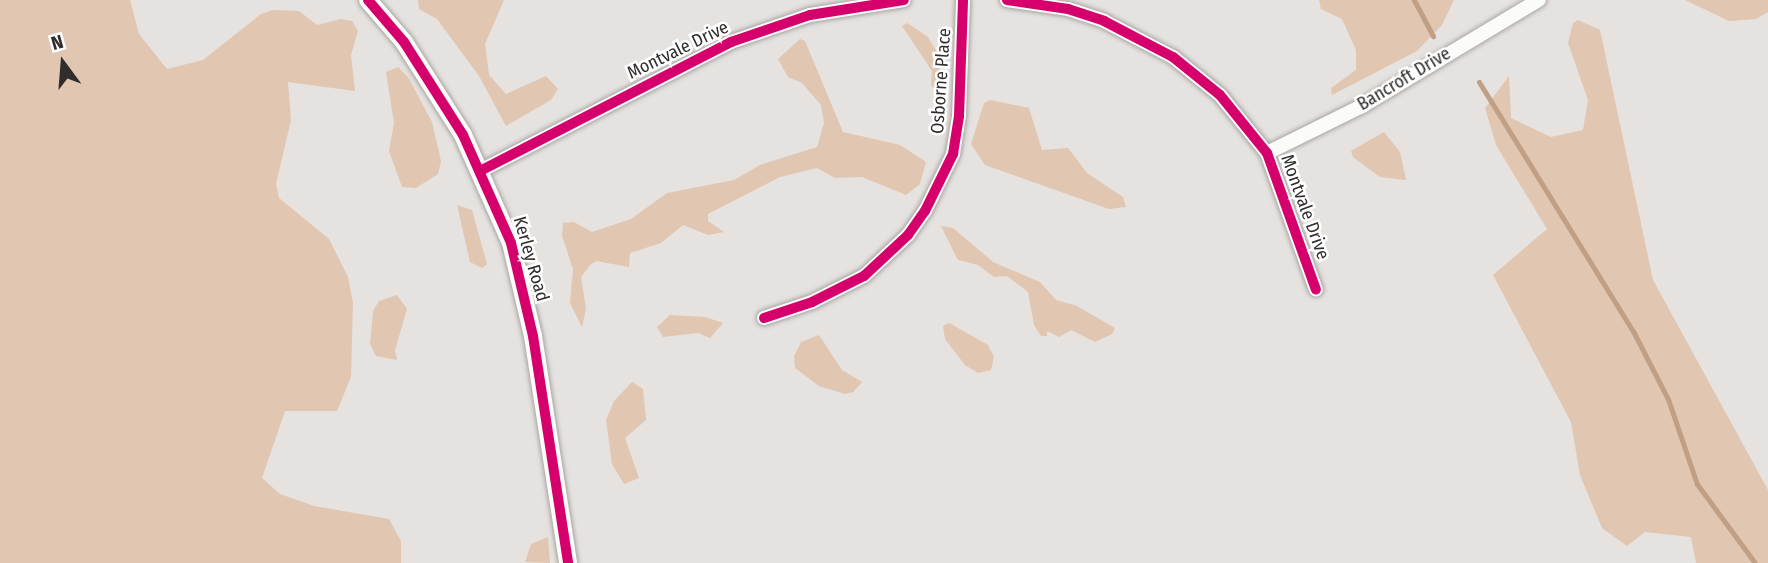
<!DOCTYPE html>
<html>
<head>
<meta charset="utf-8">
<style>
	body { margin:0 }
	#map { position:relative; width:1768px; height:563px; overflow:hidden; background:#e5e2df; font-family:"Fira Sans Condensed",sans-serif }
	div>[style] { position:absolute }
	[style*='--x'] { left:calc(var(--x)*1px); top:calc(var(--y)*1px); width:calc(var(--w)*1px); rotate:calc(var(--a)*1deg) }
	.green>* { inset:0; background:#e1c6b2 }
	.stream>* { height:5px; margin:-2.5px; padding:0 2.5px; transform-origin:2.5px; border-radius:2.5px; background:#c19f85 }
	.roads { filter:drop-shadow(0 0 2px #a8a6a4) drop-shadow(0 0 2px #a8a6a4) }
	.minor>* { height:14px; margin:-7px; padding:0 7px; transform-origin:7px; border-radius:7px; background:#fbfbfa }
	.tertiary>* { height:18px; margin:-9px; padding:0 9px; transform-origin:9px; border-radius:9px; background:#fbfbfa }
	.cycleway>* { height:10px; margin:-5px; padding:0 5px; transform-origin:5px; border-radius:5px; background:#d6006c }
	span { translate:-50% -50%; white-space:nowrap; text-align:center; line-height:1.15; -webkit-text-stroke:5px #fff; paint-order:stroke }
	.street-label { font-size:18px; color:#302d2c }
	.north { position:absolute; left:28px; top:28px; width:70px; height:70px; -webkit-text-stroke:5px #fff; paint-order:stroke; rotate:344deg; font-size:19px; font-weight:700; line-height:28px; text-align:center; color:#302d2c }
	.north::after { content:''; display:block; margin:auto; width:24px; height:32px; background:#302d2c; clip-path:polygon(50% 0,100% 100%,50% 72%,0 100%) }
</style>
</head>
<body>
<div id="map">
	<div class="green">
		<i style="clip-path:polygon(0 0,130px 0,139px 34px,167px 69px,203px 60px,261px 14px,273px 10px,299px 11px,317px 25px,341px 19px,352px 21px,358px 31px,351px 55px,355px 91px,288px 82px,291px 120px,276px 184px,279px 198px,329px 239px,348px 277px,353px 303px,351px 377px,337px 411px,285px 411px,262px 478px,280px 494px,314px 506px,389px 519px,401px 541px,401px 563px,0 563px)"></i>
		<i style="clip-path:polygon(418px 0,504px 0,485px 44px,489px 75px,506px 94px,546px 76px,558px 89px,551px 100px,506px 126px,479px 76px,437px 19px,419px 9px)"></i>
		<i style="clip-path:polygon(1319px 0,1454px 0,1442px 25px,1417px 51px,1332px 95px,1331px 88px,1356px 70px,1356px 50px,1342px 19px,1321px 9px)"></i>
		<i style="clip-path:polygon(1685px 0,1768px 0,1768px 12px,1756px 19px,1729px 21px)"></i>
		<i style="clip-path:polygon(1578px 20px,1600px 30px,1653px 280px,1768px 490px,1768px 563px,1696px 563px,1691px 537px,1645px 532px,1627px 546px,1602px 528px,1580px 475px,1571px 422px,1493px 275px,1547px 229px,1496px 145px,1485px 108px,1509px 76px,1511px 118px,1551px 137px,1583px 130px,1588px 100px,1568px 43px,1573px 23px)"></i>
		<i style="clip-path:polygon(907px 23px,928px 37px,938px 54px,942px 92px,931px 86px,932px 71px,902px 26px)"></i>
		<i style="clip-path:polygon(800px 39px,805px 41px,843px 132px,900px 145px,926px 162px,920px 184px,906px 195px,862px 177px,835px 178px,817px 168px,780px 177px,708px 214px,708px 221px,724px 232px,708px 235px,683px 225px,661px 243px,630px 253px,629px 267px,596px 261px,590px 265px,581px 277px,586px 309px,582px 327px,570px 303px,573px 269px,562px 236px,563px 223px,574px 222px,592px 232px,631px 219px,667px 193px,734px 180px,760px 165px,817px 147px,824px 123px,821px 105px,802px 83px,788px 77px,778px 59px)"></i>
		<i style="clip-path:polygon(398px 67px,408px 77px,432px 122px,441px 161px,438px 174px,416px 188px,402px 187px,389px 151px,394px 123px,386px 72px)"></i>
		<i style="clip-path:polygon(990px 100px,1029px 108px,1042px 150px,1068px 148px,1087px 173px,1123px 197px,1126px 207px,1109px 209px,985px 165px,971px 144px,984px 103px)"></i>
		<i style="clip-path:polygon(1384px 132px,1400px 152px,1406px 180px,1380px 177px,1353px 157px,1351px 151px)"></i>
		<i style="clip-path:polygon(457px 205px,472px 210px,487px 264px,482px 268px,470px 262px)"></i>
		<i style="clip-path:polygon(941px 226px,953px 228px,993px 262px,1040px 282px,1056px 300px,1077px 306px,1115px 328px,1112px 334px,1095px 342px,1071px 330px,1059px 337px,1047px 331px,1047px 336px,1041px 336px,1034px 325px,1028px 292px,1007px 276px,994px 277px,978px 265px,958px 260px)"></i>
		<i style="clip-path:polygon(397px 295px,407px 309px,395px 350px,397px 360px,376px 356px,370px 344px,373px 311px,379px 301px)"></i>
		<i style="clip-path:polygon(670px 315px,705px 317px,723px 323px,710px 338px,698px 333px,663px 337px,657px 327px)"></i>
		<i style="clip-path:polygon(949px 323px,988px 345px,994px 357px,991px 370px,978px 373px,965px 365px,945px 339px,943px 326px)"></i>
		<i style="clip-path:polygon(819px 335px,842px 370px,862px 382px,853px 392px,845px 394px,819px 386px,795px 368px,794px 356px,801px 342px)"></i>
		<i style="clip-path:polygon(632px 382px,643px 389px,646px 420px,625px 438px,639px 478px,624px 484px,612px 464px,606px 420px,614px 401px)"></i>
		<i style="clip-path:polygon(548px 537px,550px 563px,525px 562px,531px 544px)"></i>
	</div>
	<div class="stream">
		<i style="--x:1414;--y:0;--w:41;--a:62.2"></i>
		<i style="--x:1479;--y:82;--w:293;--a:58.3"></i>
		<i style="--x:1633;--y:331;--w:76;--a:62.8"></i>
		<i style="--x:1668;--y:399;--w:90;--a:71.2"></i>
		<i style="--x:1697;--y:484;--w:98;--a:53.7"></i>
	</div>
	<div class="roads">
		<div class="minor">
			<i style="--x:1007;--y:0;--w:62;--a:8.4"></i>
			<i style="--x:1068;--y:9;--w:38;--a:18"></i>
			<i style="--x:1104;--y:21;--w:78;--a:27.6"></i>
			<i style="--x:1173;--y:57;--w:60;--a:39"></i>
			<i style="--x:1220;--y:95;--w:75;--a:51"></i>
			<i style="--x:1267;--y:153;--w:145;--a:70.3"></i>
			<i style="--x:1267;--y:153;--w:108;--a:-26.3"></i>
			<i style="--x:1364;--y:105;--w:204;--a:-31"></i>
			<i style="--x:482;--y:170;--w:280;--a:-27.2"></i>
			<i style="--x:731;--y:42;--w:83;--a:-18.9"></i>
			<i style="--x:810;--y:15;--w:95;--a:-9.1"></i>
			<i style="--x:764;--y:318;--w:51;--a:-18.4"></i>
			<i style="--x:812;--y:302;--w:58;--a:-26.6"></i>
			<i style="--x:864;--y:276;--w:60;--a:-43"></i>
			<i style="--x:908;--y:235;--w:29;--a:-55"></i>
			<i style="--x:925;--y:211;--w:64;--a:-63.8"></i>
			<i style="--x:953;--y:154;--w:38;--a:-81"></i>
			<i style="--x:959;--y:116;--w:116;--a:-88"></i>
		</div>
		<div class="tertiary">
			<i style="--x:368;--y:0;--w:55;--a:49.4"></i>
			<i style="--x:404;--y:42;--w:110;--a:57.6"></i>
			<i style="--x:463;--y:135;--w:118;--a:66"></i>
			<i style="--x:511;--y:243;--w:96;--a:76.7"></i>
			<i style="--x:533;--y:336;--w:230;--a:81.2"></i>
		</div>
	</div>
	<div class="cycleway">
		<i style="--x:368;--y:0;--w:55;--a:49.4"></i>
		<i style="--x:404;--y:42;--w:110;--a:57.6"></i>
		<i style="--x:463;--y:135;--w:118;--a:66"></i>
		<i style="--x:511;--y:243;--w:96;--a:76.7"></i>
		<i style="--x:533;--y:336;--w:230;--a:81.2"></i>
		<i style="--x:1007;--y:0;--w:62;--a:8.4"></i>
		<i style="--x:1068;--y:9;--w:38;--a:18"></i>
		<i style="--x:1104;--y:21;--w:78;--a:27.6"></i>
		<i style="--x:1173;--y:57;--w:60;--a:39"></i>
		<i style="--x:1220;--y:95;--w:75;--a:51"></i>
		<i style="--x:1267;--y:153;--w:145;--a:70.3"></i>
		<i style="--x:482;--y:170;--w:280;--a:-27.2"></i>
		<i style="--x:731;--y:42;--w:83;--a:-18.9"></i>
		<i style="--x:810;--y:15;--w:95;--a:-9.1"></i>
		<i style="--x:764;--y:318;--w:51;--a:-18.4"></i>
		<i style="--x:812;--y:302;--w:58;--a:-26.6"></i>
		<i style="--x:864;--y:276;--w:60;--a:-43"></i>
		<i style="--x:908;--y:235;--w:29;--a:-55"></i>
		<i style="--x:925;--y:211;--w:64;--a:-63.8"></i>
		<i style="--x:953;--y:154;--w:38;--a:-81"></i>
		<i style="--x:959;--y:116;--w:116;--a:-88"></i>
	</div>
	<div class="street-label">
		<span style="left:678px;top:50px;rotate:-26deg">Montvale Drive</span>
		<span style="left:1404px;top:79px;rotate:-31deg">Bancroft Drive</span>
		<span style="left:941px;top:81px;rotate:-86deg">Osborne Place</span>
		<span style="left:1305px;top:207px;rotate:70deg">Montvale Drive</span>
		<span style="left:531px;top:259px;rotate:74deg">Kerley Road</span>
	</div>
	<div class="north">N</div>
</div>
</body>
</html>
